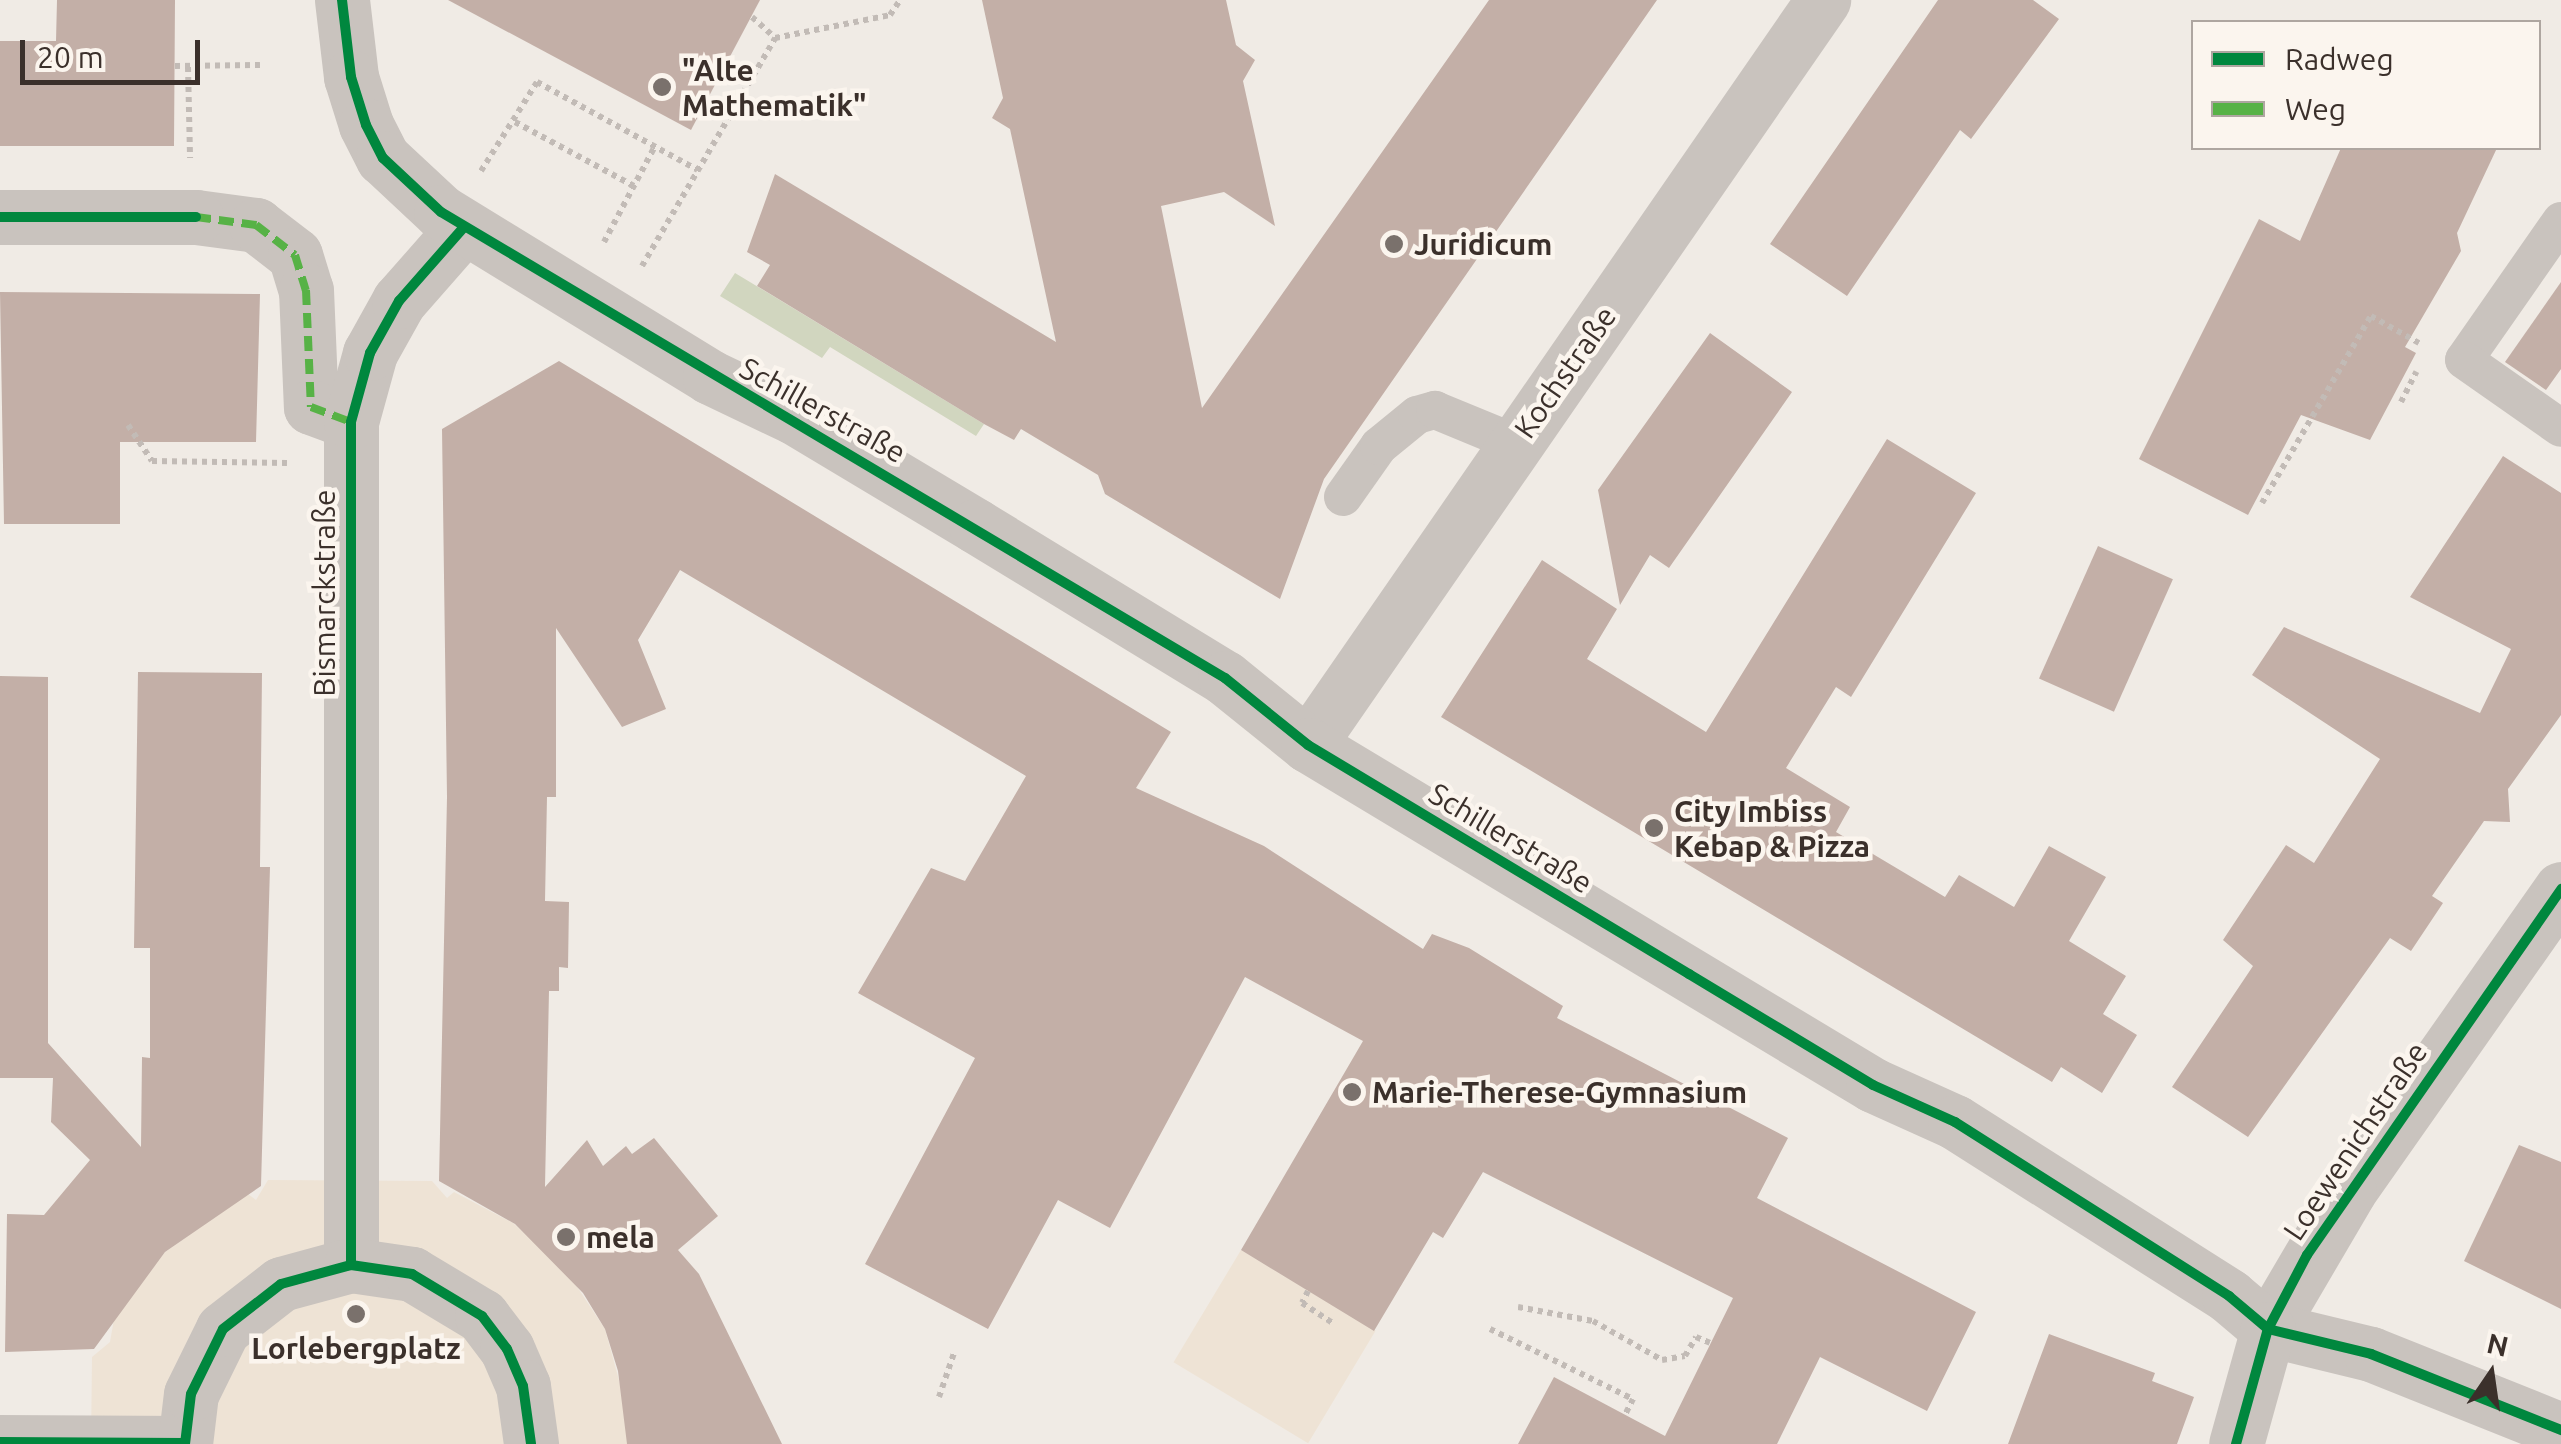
<!DOCTYPE html>
<html>
<head>
<meta charset="utf-8">
<style>
	body { margin:0 }
	#map { position:relative; width:2561px; height:1444px; overflow:hidden; background:#f0ebe5; font-family:Ubuntu,sans-serif }
	div>[style] { position:absolute }
	[style*='--x'] { left:calc(var(--x)*1px); top:calc(var(--y)*1px); width:calc(var(--w)*1px); rotate:calc(var(--a)*1deg) }
	.green>* { inset:0; background:#d1d6bf }
	.plaza>* { inset:0; background:#eee3d5; transform-origin:0 0 }
	.building>* { inset:0; background:#c3afa7; transform-origin:0 0 }
	.path>* { height:6px; margin-top:-3px; transform-origin:0; background:repeating-linear-gradient(90deg,#c2bbb6 0 5px,transparent 0 10px) }
	.service>* { height:38px; margin:-19px; padding:0 19px; transform-origin:19px; border-radius:19px; background:#c9c3be }
	.pedestrian>* { height:55px; margin:-27.5px; padding:0 27.5px; transform-origin:27.5px; border-radius:27.5px; background:#c9c3be }
	.minor>* { height:55px; margin:-27.5px; padding:0 27.5px; transform-origin:27.5px; border-radius:27.5px; background:#c9c3be }
	.tertiary>* { height:55px; margin:-27.5px; padding:0 27.5px; transform-origin:27.5px; border-radius:27.5px; background:#c9c3be }
	.quiet>* { height:8px; margin-top:-4px; transform-origin:0; background:repeating-linear-gradient(90deg,#57b246 0 15px,transparent 0 23px) }
	.cycleway>* { height:10px; margin:-5px; padding:0 5px; transform-origin:5px; border-radius:5px; background:#00873e }
	.dots>* { width:28px; height:28px; translate:-50% -50%; box-sizing:border-box; border:5px solid #fbf5ee; border-radius:50% }
	span { translate:-50% -50%; white-space:nowrap; text-align:center; line-height:1.15; -webkit-text-stroke:9px #fbf5ee; paint-order:stroke }
	.poi-label { font-size:30px; color:#3b302b; font-weight:700 }
	.left { translate:0 -50%; text-align:left }
	.street-label { font-size:30px; color:#3b302b }
	.legend { position:absolute; left:2191px; top:20px; width:350px; height:130px; box-sizing:border-box; background:#fbf5ee; border:2px solid #aea6a0; margin:0; padding:12px 18px; list-style:none; font-size:30px; color:#3b302b }
	.legend li { display:flex; align-items:center; gap:20px; height:50px }
	.legend b { width:50px; border:2px solid #aea6a0 }
	.north { position:absolute; left:2441px; top:1324px; width:100px; height:100px; -webkit-text-stroke:8px #fbf5ee; paint-order:stroke; rotate:13deg; font-size:28px; font-weight:700; line-height:40px; text-align:center; color:#3b302b }
	.north::after { content:''; display:block; margin:auto; width:35px; height:45px; background:#3b302b; clip-path:polygon(50% 0,100% 100%,50% 72%,0 100%) }
	.scale { position:absolute; left:20px; top:40px; width:180px; height:45px; box-sizing:border-box; border:5px solid #3b302b; border-top:0; padding-left:12px; font-size:30px; line-height:35px; white-space:nowrap; color:#3b302b; -webkit-text-stroke:8px #fbf5ee; paint-order:stroke }
</style>
</head>
<body>
<div id="map">
	<div class="green">
		<i style="clip-path:polygon(735px 273px,984px 424px,976px 436px,830px 347px,822px 358px,720px 296px)"></i>
	</div>
	<div class="plaza">
		<i style="clip-path:polygon(268px 1180px,432px 1181px,447px 1198px,454px 1192px,513px 1223px,568px 1273px,605px 1329px,626px 1406px,627px 1444px,91px 1444px,92px 1357px,110px 1342px,114px 1319px,165px 1252px,248px 1194px,256px 1200px)"></i>
		<i style="left:1241px;top:1250px;width:157px;height:131px;rotate:31deg"></i>
	</div>
	<div class="building">
		<i style="clip-path:polygon(57px 0,175px 0,174px 146px,0 146px,0 41px,56px 41px)"></i>
		<i style="clip-path:polygon(448px 0,760px 0,691px 130px)"></i>
		<i style="clip-path:polygon(982px 0,1226px 0,1236px 45px,1255px 60px,1243px 81px,1275px 226px,1224px 192px,1161px 206px,1202px 408px,1489px 0,1657px 0,1324px 479px,1280px 599px,1105px 494px,1098px 475px,1021px 429px,1014px 440px,984px 424px,757px 286px,770px 265px,747px 252px,775px 174px,1056px 342px,1010px 129px,992px 118px,1003px 98px)"></i>
		<i style="clip-path:polygon(1938px 0,2033px 0,2059px 19px,1971px 139px,1960px 130px,1847px 296px,1770px 244px)"></i>
		<i style="clip-path:polygon(2341px 148px,2497px 148px,2457px 233px,2461px 251px,2405px 347px,2416px 353px,2370px 440px,2301px 415px,2248px 515px,2139px 459px,2259px 219px,2300px 241px)"></i>
		<i style="clip-path:polygon(2561px 282px,2561px 369px,2546px 390px,2505px 362px)"></i>
		<i style="clip-path:polygon(0 292px,260px 294px,256px 442px,120px 442px,120px 524px,4px 524px)"></i>
		<i style="clip-path:polygon(1710px 333px,1792px 392px,1669px 568px,1650px 555px,1620px 605px,1598px 490px)"></i>
		<i style="clip-path:polygon(559px 361px,1171px 732px,1136px 788px,1264px 846px,1423px 949px,1432px 934px,1469px 948px,1563px 1006px,1557px 1018px,1788px 1138px,1757px 1198px,1976px 1312px,1927px 1411px,1820px 1357px,1777px 1444px,1518px 1444px,1554px 1377px,1665px 1436px,1733px 1298px,1483px 1172px,1443px 1238px,1433px 1232px,1374px 1331px,1241px 1250px,1363px 1041px,1245px 977px,1110px 1228px,1058px 1200px,988px 1329px,865px 1264px,975px 1058px,858px 993px,931px 868px,965px 881px,1026px 776px,680px 570px,638px 640px,666px 709px,622px 727px,556px 628px,556px 797px,547px 797px,545px 901px,569px 902px,568px 968px,559px 967px,559px 991px,549px 991px,545px 1187px,587px 1140px,603px 1166px,626px 1146px,632px 1154px,654px 1138px,718px 1216px,678px 1250px,699px 1274px,782px 1444px,627px 1444px,618px 1371px,605px 1329px,583px 1293px,515px 1224px,439px 1181px,447px 797px,442px 429px)"></i>
		<i style="clip-path:polygon(1887px 439px,1976px 493px,1851px 697px,1836px 687px,1786px 768px,1850px 807px,1836px 832px,1945px 897px,1959px 875px,2014px 907px,2049px 846px,2106px 877px,2069px 941px,2126px 976px,2103px 1014px,2137px 1035px,2102px 1093px,2061px 1067px,2052px 1082px,1441px 717px,1542px 560px,1617px 609px,1587px 659px,1706px 732px)"></i>
		<i style="clip-path:polygon(2503px 456px,2561px 493px,2561px 715px,2508px 789px,2510px 822px,2484px 821px,2432px 896px,2443px 903px,2411px 951px,2390px 938px,2248px 1137px,2172px 1087px,2253px 966px,2223px 940px,2286px 845px,2314px 863px,2380px 759px,2252px 675px,2284px 627px,2480px 713px,2511px 649px,2410px 597px)"></i>
		<i style="left:2098px;top:546px;width:82px;height:145px;rotate:24deg"></i>
		<i style="clip-path:polygon(138px 672px,262px 673px,260px 867px,270px 867px,261px 1186px,165px 1252px,94px 1349px,5px 1352px,7px 1214px,44px 1215px,90px 1160px,51px 1122px,53px 1078px,0 1078px,0 676px,48px 677px,48px 1043px,141px 1147px,142px 1057px,150px 1058px,150px 948px,134px 948px)"></i>
		<i style="clip-path:polygon(2519px 1145px,2561px 1162px,2561px 1309px,2464px 1261px)"></i>
		<i style="clip-path:polygon(2049px 1334px,2155px 1373px,2152px 1381px,2194px 1397px,2177px 1444px,2008px 1444px)"></i>
	</div>
	<div class="path">
		<i style="--x:752;--y:17;--w:31;--a:42"></i>
		<i style="--x:175;--y:66;--w:85;--a:-0.7"></i>
		<i style="--x:188;--y:67;--w:91;--a:88.7"></i>
		<i style="--x:515;--y:122;--w:135;--a:28.3"></i>
		<i style="--x:481;--y:171;--w:105;--a:-57.8"></i>
		<i style="--x:537;--y:82;--w:183;--a:28.7"></i>
		<i style="--x:604;--y:242;--w:109;--a:-62"></i>
		<i style="--x:642;--y:266;--w:264;--a:-59.7"></i>
		<i style="--x:775;--y:38;--w:117;--a:-11.3"></i>
		<i style="--x:890;--y:15;--w:18;--a:-56"></i>
		<i style="--x:2401;--y:402;--w:34;--a:-63"></i>
		<i style="--x:128;--y:425;--w:43;--a:56.3"></i>
		<i style="--x:152;--y:461;--w:135;--a:0.8"></i>
		<i style="--x:2262;--y:503;--w:216;--a:-59.8"></i>
		<i style="--x:2371;--y:316;--w:55;--a:29.4"></i>
		<i style="--x:1308;--y:1291;--w:13;--a:117"></i>
		<i style="--x:1302;--y:1303;--w:37;--a:33"></i>
		<i style="--x:1518;--y:1307;--w:76;--a:10.6"></i>
		<i style="--x:1593;--y:1321;--w:79;--a:29.5"></i>
		<i style="--x:1662;--y:1360;--w:23;--a:-10"></i>
		<i style="--x:1685;--y:1356;--w:22;--a:-60"></i>
		<i style="--x:1696;--y:1337;--w:15;--a:23"></i>
		<i style="--x:1490;--y:1329;--w:159;--a:26.1"></i>
		<i style="--x:1633;--y:1399;--w:18;--a:117"></i>
		<i style="--x:939;--y:1397;--w:46;--a:-71.2"></i>
	</div>
	<div class="service">
		<i style="--x:2561;--y:221;--w:169;--a:124.9"></i>
		<i style="--x:2464;--y:360;--w:118;--a:35"></i>
		<i style="--x:1343;--y:497;--w:62;--a:-54.8"></i>
		<i style="--x:1379;--y:446;--w:49;--a:-39.2"></i>
		<i style="--x:1417;--y:415;--w:19;--a:-16"></i>
		<i style="--x:1435;--y:410;--w:87;--a:22.4"></i>
	</div>
	<div class="pedestrian">
		<i style="--x:196;--y:217;--w:61;--a:7.6"></i>
		<i style="--x:256;--y:225;--w:49;--a:37.6"></i>
		<i style="--x:295;--y:255;--w:37;--a:73"></i>
		<i style="--x:306;--y:290;--w:117;--a:87.6"></i>
		<i style="--x:311;--y:407;--w:43;--a:20.6"></i>
	</div>
	<div class="minor">
		<i style="--x:0;--y:217;--w:196;--a:0"></i>
		<i style="--x:1308;--y:745;--w:906;--a:-55.34"></i>
		<i style="--x:2561;--y:889;--w:369;--a:125.1"></i>
		<i style="--x:2349;--y:1191;--w:160;--a:120.4"></i>
		<i style="--x:2268;--y:1329;--w:106;--a:13.6"></i>
		<i style="--x:2371;--y:1354;--w:205;--a:21.8"></i>
		<i style="--x:351;--y:1265;--w:843;--a:-90"></i>
		<i style="--x:351;--y:422;--w:72;--a:-74.6"></i>
		<i style="--x:370;--y:353;--w:60;--a:-60.9"></i>
		<i style="--x:399;--y:301;--w:98;--a:-48.7"></i>
		<i style="--x:0;--y:1442;--w:185;--a:0.3"></i>
		<i style="--x:185;--y:1444;--w:50;--a:-83.2"></i>
		<i style="--x:191;--y:1394;--w:72;--a:-63.8"></i>
		<i style="--x:223;--y:1329;--w:73;--a:-37.8"></i>
		<i style="--x:281;--y:1284;--w:73;--a:-15.2"></i>
		<i style="--x:351;--y:1265;--w:62;--a:8.4"></i>
		<i style="--x:412;--y:1274;--w:82;--a:31"></i>
		<i style="--x:482;--y:1316;--w:41;--a:52.9"></i>
		<i style="--x:507;--y:1349;--w:40;--a:66.6"></i>
		<i style="--x:523;--y:1386;--w:59;--a:82.1"></i>
	</div>
	<div class="tertiary">
		<i style="--x:342;--y:0;--w:78;--a:83.3"></i>
		<i style="--x:351;--y:77;--w:50;--a:72.6"></i>
		<i style="--x:366;--y:125;--w:37;--a:63"></i>
		<i style="--x:383;--y:158;--w:79;--a:43"></i>
		<i style="--x:441;--y:212;--w:316;--a:31.5"></i>
		<i style="--x:710;--y:377;--w:93;--a:25.5"></i>
		<i style="--x:794;--y:417;--w:212;--a:30.9"></i>
		<i style="--x:976;--y:526;--w:292;--a:31.4"></i>
		<i style="--x:1225;--y:678;--w:107;--a:38.9"></i>
		<i style="--x:1308;--y:745;--w:659;--a:31.04"></i>
		<i style="--x:1873;--y:1085;--w:90;--a:24.3"></i>
		<i style="--x:1955;--y:1122;--w:325;--a:32.4"></i>
		<i style="--x:2229;--y:1296;--w:51;--a:40.2"></i>
		<i style="--x:2268;--y:1329;--w:119;--a:105.5"></i>
	</div>
	<div class="quiet">
		<i style="--x:196;--y:217;--w:61;--a:7.6"></i>
		<i style="--x:256;--y:225;--w:49;--a:37.6"></i>
		<i style="--x:295;--y:255;--w:37;--a:73"></i>
		<i style="--x:306;--y:290;--w:117;--a:87.6"></i>
		<i style="--x:311;--y:407;--w:43;--a:20.6"></i>
	</div>
	<div class="cycleway">
		<i style="--x:342;--y:0;--w:78;--a:83.3"></i>
		<i style="--x:351;--y:77;--w:50;--a:72.6"></i>
		<i style="--x:366;--y:125;--w:37;--a:63"></i>
		<i style="--x:383;--y:158;--w:79;--a:43"></i>
		<i style="--x:441;--y:212;--w:912;--a:30.73"></i>
		<i style="--x:1225;--y:678;--w:107;--a:38.9"></i>
		<i style="--x:1308;--y:745;--w:445;--a:31"></i>
		<i style="--x:1689;--y:974;--w:215;--a:31.1"></i>
		<i style="--x:1873;--y:1085;--w:90;--a:24.3"></i>
		<i style="--x:1955;--y:1122;--w:325;--a:32.4"></i>
		<i style="--x:2229;--y:1296;--w:51;--a:40.2"></i>
		<i style="--x:2268;--y:1329;--w:106;--a:13.6"></i>
		<i style="--x:2371;--y:1354;--w:205;--a:21.8"></i>
		<i style="--x:0;--y:217;--w:196;--a:0"></i>
		<i style="--x:351;--y:1265;--w:843;--a:-90"></i>
		<i style="--x:351;--y:422;--w:72;--a:-74.6"></i>
		<i style="--x:370;--y:353;--w:60;--a:-60.9"></i>
		<i style="--x:399;--y:301;--w:98;--a:-48.7"></i>
		<i style="--x:0;--y:1442;--w:185;--a:0.3"></i>
		<i style="--x:185;--y:1444;--w:50;--a:-83.2"></i>
		<i style="--x:191;--y:1394;--w:72;--a:-63.8"></i>
		<i style="--x:223;--y:1329;--w:73;--a:-37.8"></i>
		<i style="--x:281;--y:1284;--w:73;--a:-15.2"></i>
		<i style="--x:351;--y:1265;--w:62;--a:8.4"></i>
		<i style="--x:412;--y:1274;--w:82;--a:31"></i>
		<i style="--x:482;--y:1316;--w:41;--a:52.9"></i>
		<i style="--x:507;--y:1349;--w:40;--a:66.6"></i>
		<i style="--x:523;--y:1386;--w:59;--a:82.1"></i>
		<i style="--x:2236;--y:1444;--w:119;--a:-74.5"></i>
		<i style="--x:2268;--y:1329;--w:84;--a:-62.2"></i>
		<i style="--x:2307;--y:1255;--w:446;--a:-55.2"></i>
	</div>
	<div class="dots">
		<i style="left:662px;top:87px;background:#7a716c"></i>
		<i style="left:1394px;top:244px;background:#7a716c"></i>
		<i style="left:1654px;top:828px;background:#7a716c"></i>
		<i style="left:1352px;top:1092px;background:#7a716c"></i>
		<i style="left:566px;top:1237px;background:#7a716c"></i>
		<i style="left:356px;top:1314px;background:#7a716c"></i>
	</div>
	<div class="poi-label">
		<span class="left" style="left:682px;top:87px">"Alte<br>Mathematik"</span>
		<span class="left" style="left:1414px;top:244px">Juridicum</span>
		<span class="left" style="left:1674px;top:828px">City Imbiss<br>Kebap &amp; Pizza</span>
		<span class="left" style="left:1372px;top:1092px">Marie-Therese-Gymnasium</span>
		<span class="left" style="left:586px;top:1237px">mela</span>
		<span style="left:356px;top:1348px">Lorlebergplatz</span>
	</div>
	<div class="street-label">
		<span style="left:1565px;top:372px;rotate:-55deg">Kochstraße</span>
		<span style="left:823px;top:410px;rotate:29deg">Schillerstraße</span>
		<span style="left:324px;top:593px;rotate:-90deg">Bismarckstraße</span>
		<span style="left:1511px;top:838px;rotate:31deg">Schillerstraße</span>
		<span style="left:2355px;top:1141px;rotate:-56deg">Loewenichstraße</span>
	</div>
	<ul class="legend">
	<li><b style="height:12px;background:#00873e"></b>Radweg</li>
	<li><b style="height:12px;background:#57b246"></b>Weg</li>
	</ul>
	<div class="north">N</div>
	<div class="scale">20 m</div>
</div>
</body>
</html>
